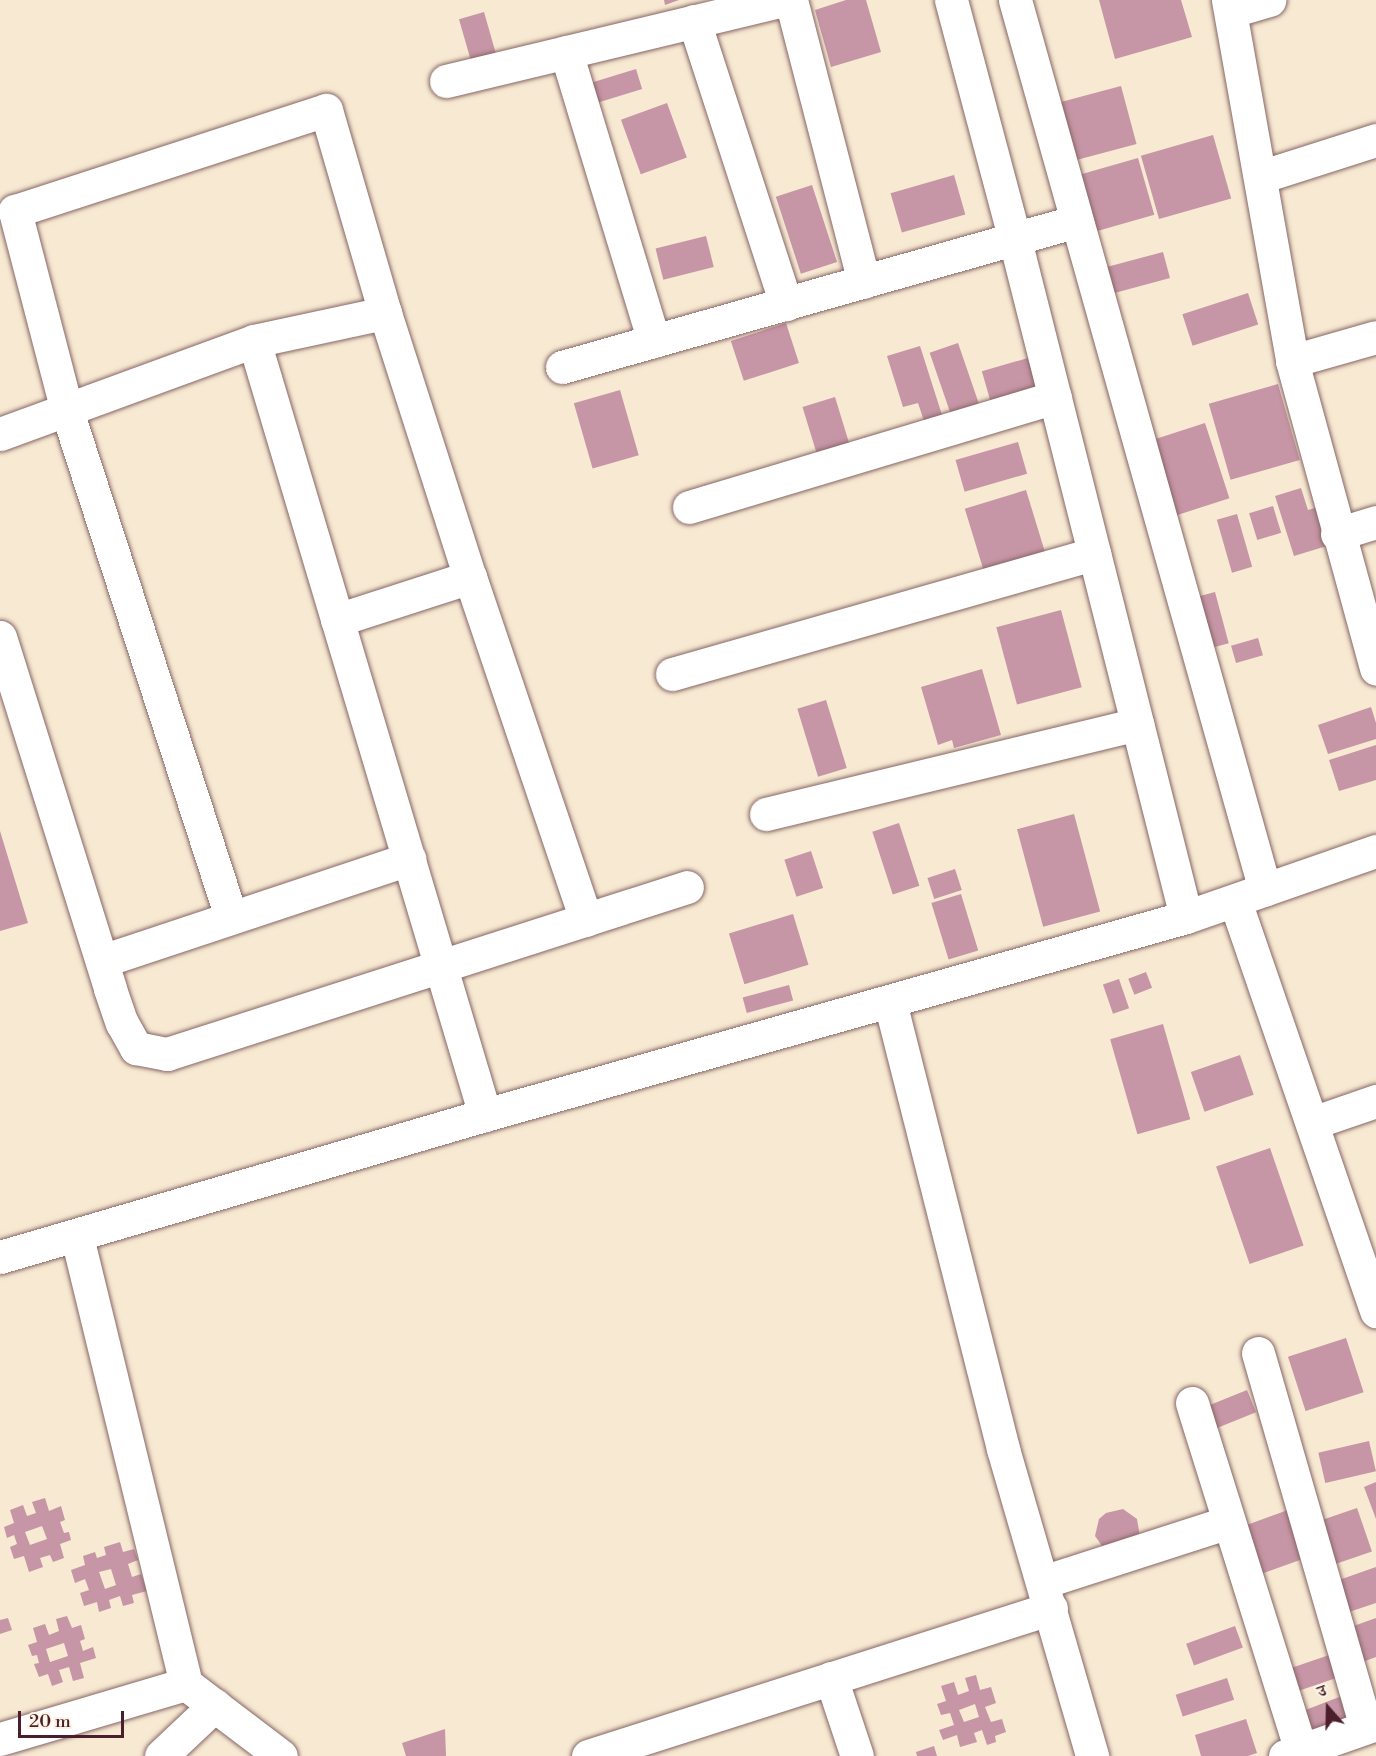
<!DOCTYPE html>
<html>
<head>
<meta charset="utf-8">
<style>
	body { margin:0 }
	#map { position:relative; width:1376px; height:1756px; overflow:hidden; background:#f7e9d2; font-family:"Libre Bodoni","Noto Serif Devanagari",serif }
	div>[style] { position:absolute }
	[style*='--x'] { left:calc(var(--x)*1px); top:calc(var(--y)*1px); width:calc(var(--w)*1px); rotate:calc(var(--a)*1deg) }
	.building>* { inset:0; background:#c695a6; transform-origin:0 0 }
	.roads { filter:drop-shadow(0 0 2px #876665) drop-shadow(0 0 2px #876665) }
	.minor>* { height:33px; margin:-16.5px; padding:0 16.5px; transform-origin:16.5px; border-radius:16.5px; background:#fff }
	span { translate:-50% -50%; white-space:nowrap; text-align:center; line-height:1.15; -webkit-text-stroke:4.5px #fcf5e5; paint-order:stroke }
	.north { position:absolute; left:1298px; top:1678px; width:60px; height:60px; -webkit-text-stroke:4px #fcf5e5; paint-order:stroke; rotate:340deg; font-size:16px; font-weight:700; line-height:24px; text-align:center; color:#4a1f2b }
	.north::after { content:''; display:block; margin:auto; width:21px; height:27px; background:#4a1f2b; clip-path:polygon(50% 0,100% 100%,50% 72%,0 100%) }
	.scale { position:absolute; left:18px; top:1711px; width:106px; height:27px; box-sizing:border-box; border:3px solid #4a1f2b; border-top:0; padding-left:8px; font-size:18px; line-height:21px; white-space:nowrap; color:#4a1f2b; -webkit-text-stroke:4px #fcf5e5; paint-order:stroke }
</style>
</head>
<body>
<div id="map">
	<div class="building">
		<i style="clip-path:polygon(664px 0,679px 0,665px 5px)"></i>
		<i style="clip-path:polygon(846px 0,866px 0,881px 52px,831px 67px,815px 10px)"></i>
		<i style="clip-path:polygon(1099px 0,1181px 0,1192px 37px,1115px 59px)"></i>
		<i style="left:484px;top:12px;width:48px;height:26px;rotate:74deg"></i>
		<i style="left:636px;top:69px;width:21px;height:52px;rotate:73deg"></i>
		<i style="left:1121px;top:86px;width:60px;height:66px;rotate:75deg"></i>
		<i style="left:667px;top:103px;width:58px;height:49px;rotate:70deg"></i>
		<i style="left:1213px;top:135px;width:66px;height:75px;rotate:74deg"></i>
		<i style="left:1138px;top:158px;width:59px;height:61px;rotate:74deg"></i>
		<i style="left:954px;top:175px;width:41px;height:66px;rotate:74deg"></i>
		<i style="left:812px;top:185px;width:81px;height:38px;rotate:72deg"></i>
		<i style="left:706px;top:236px;width:32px;height:52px;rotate:76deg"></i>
		<i style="left:1163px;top:252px;width:27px;height:67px;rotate:75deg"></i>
		<i style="left:1248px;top:293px;width:33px;height:69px;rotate:72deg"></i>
		<i style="left:786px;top:323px;width:42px;height:58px;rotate:72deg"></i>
		<i style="left:958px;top:343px;width:69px;height:30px;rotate:71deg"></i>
		<i style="clip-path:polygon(920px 346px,942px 415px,924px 421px,918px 403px,903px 407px,887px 356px)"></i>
		<i style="left:1028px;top:358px;width:37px;height:48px;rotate:74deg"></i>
		<i style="left:1278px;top:384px;width:79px;height:72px;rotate:74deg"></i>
		<i style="left:620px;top:390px;width:68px;height:48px;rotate:74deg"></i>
		<i style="left:835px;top:397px;width:52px;height:34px;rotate:73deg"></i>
		<i style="left:1205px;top:423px;width:79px;height:65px;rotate:72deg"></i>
		<i style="left:1018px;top:442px;width:33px;height:65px;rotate:74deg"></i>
		<i style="clip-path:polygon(1301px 488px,1308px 510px,1318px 507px,1330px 545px,1294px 556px,1275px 496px)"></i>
		<i style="left:1026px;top:490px;width:64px;height:64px;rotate:73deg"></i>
		<i style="left:1273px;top:506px;width:28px;height:25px;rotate:73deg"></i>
		<i style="left:1237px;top:514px;width:55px;height:21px;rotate:74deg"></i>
		<i style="left:1215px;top:592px;width:53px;height:28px;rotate:75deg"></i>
		<i style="left:1061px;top:610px;width:80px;height:67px;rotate:75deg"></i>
		<i style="left:1258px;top:638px;width:18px;height:28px;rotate:74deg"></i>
		<i style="clip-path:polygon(982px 669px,1001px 735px,954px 748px,952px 740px,938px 745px,921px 687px)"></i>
		<i style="left:826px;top:700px;width:71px;height:30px;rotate:73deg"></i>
		<i style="clip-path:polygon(1371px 707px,1376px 723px,1376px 739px,1328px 754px,1318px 725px)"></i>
		<i style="clip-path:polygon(1376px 745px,1376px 780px,1339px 791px,1329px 760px)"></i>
		<i style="left:1074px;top:814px;width:101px;height:59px;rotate:75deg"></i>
		<i style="left:899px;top:823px;width:66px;height:28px;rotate:72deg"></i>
		<i style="clip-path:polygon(0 831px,28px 923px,0 931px)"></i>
		<i style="left:811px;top:851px;width:39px;height:28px;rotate:72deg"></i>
		<i style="left:955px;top:869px;width:22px;height:29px;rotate:72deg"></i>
		<i style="left:961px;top:894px;width:59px;height:31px;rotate:73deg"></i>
		<i style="left:793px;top:914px;width:53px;height:67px;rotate:73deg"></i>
		<i style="left:1146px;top:972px;width:17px;height:19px;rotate:69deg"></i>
		<i style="left:1119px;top:979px;width:31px;height:17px;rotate:71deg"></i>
		<i style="left:789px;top:985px;width:16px;height:48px;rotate:75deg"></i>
		<i style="left:1163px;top:1024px;width:99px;height:55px;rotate:74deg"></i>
		<i style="left:1240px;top:1055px;width:42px;height:52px;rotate:71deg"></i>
		<i style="left:1270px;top:1148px;width:103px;height:57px;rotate:71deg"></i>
		<i style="left:1346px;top:1338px;width:57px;height:61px;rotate:72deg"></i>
		<i style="left:1247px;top:1390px;width:24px;height:50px;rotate:68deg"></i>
		<i style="left:1369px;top:1441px;width:31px;height:52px;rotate:77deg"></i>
		<i style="clip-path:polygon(1376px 1482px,1376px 1519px,1364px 1487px)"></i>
		<i style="clip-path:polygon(evenodd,45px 1498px,49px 1511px,61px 1506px,65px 1520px,60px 1522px,64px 1533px,69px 1532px,71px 1540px,60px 1544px,64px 1558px,53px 1562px,50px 1555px,40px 1558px,43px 1567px,29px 1572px,24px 1556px,14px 1559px,10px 1547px,17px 1544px,14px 1535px,7px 1538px,4px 1527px,14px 1523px,10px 1510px,23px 1505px,27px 1516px,36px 1513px,32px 1502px,45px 1498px,42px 1526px,47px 1539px,30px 1545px,25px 1532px,42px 1526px)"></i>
		<i style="left:1357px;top:1508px;width:46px;height:44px;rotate:71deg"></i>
		<i style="clip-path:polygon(1123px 1509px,1137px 1519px,1140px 1537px,1105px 1550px,1095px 1536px,1099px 1519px,1106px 1513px)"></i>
		<i style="left:1288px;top:1510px;width:51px;height:51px;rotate:70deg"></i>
		<i style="clip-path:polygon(evenodd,120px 1542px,123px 1552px,134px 1549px,138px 1560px,128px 1564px,132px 1577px,141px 1574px,147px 1591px,132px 1595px,134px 1603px,123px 1606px,120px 1596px,109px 1600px,111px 1608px,99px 1612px,97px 1602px,84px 1606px,80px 1593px,89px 1590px,85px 1579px,75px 1583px,71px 1570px,85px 1565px,83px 1556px,95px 1552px,97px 1558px,106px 1555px,104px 1547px,120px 1542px,111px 1569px,116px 1585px,105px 1589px,99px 1572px,111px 1569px)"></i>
		<i style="clip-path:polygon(1376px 1567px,1376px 1603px,1349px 1612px,1339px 1580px)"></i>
		<i style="clip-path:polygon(evenodd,67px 1616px,72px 1628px,81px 1625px,85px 1639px,80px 1641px,83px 1651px,93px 1647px,96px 1658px,80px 1663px,84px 1678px,73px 1681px,69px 1667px,59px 1670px,63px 1682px,52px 1686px,48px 1674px,39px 1677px,34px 1664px,39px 1663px,37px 1655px,32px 1656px,28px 1645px,37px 1642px,33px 1628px,45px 1624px,49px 1635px,59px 1631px,56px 1619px,67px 1616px,64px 1643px,68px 1656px,50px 1662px,46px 1649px,64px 1643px)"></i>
		<i style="clip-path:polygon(8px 1618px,12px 1630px,0 1634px,0 1620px)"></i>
		<i style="clip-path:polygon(1376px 1618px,1376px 1657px,1360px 1663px,1348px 1628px)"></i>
		<i style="left:1235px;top:1626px;width:23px;height:52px;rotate:70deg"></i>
		<i style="left:1335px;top:1653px;width:24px;height:51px;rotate:71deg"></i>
		<i style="clip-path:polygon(evenodd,976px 1675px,980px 1690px,991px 1687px,996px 1703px,985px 1707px,991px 1722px,1002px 1719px,1006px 1732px,995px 1736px,996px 1742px,987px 1745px,982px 1730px,974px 1733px,977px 1742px,960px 1747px,957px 1735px,943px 1740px,939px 1730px,954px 1725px,950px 1713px,941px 1715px,937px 1704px,946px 1701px,941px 1686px,954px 1682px,958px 1695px,969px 1691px,965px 1678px,976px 1675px,975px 1704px,979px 1717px,964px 1722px,959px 1710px,975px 1704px)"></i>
		<i style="left:1227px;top:1678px;width:23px;height:54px;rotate:72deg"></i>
		<i style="left:1347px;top:1694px;width:28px;height:48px;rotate:69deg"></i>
		<i style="clip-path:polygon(1246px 1719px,1257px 1753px,1248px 1756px,1201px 1756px,1195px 1735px)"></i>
		<i style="clip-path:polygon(445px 1729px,446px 1756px,406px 1756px,402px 1743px)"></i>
		<i style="clip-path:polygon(934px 1746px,937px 1756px,917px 1756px,916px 1752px)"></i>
	</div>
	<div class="roads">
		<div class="minor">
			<i style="--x:791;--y:0;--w:291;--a:75.5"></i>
			<i style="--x:951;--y:0;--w:248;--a:75.1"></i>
			<i style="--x:1015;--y:240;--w:698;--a:75.82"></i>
			<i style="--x:1015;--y:0;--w:924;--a:74.31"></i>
			<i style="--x:1228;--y:0;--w:367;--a:79.9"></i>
			<i style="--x:1292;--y:361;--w:319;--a:74.7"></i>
			<i style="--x:1231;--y:11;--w:40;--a:-16"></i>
			<i style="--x:694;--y:21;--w:298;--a:72"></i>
			<i style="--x:566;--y:52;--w:302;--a:73.1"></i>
			<i style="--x:446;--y:81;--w:347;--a:-13.5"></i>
			<i style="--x:1260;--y:177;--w:122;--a:-17.7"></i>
			<i style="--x:254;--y:341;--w:808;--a:73.38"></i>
			<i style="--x:1292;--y:361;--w:87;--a:-15.9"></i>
			<i style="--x:562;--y:367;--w:535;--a:-15.83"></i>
			<i style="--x:0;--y:434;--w:270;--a:-20.1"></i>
			<i style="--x:254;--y:341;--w:134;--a:-12.1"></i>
			<i style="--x:689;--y:507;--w:382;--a:-16.7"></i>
			<i style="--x:1337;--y:534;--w:41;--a:-17.1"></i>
			<i style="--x:337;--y:620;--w:140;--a:-17.9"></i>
			<i style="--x:0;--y:637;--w:369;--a:72.6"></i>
			<i style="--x:110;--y:989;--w:36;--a:71"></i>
			<i style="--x:122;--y:1023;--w:29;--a:61"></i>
			<i style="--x:136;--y:1048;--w:32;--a:11"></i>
			<i style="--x:167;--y:1054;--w:546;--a:-17.8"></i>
			<i style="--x:672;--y:674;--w:439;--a:-15.9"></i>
			<i style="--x:766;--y:814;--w:382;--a:-13.6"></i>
			<i style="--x:1235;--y:901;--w:434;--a:71"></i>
			<i style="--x:231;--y:917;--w:532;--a:-107.96"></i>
			<i style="--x:67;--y:411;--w:207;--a:-104.6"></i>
			<i style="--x:15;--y:211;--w:327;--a:-18"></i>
			<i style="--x:326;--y:110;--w:211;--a:73.8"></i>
			<i style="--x:385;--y:313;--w:277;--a:72.2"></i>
			<i style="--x:470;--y:577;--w:362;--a:71.3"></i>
			<i style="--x:102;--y:961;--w:324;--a:-18.4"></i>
			<i style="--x:890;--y:1002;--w:461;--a:75.8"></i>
			<i style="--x:1003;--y:1449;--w:320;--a:73.8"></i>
			<i style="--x:1312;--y:1123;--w:68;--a:-19"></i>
			<i style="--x:0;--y:1257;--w:505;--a:-16.32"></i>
			<i style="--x:485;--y:1115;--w:728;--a:-15.77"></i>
			<i style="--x:1186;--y:917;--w:201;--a:-19.2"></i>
			<i style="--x:1258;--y:1353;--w:389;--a:73.9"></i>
			<i style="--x:1192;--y:1403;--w:364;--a:72.6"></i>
			<i style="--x:1043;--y:1582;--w:195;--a:-17.9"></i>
			<i style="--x:831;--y:1678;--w:82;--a:71.6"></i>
			<i style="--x:186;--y:1684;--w:119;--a:37.2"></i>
			<i style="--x:0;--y:1739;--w:194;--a:-16.5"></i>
			<i style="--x:186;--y:1684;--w:461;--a:-103.7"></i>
			<i style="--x:161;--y:1756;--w:74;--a:-43.4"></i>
			<i style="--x:588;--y:1756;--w:486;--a:-17.7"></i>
			<i style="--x:1285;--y:1756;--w:96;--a:-19.4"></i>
		</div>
	</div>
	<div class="north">उ</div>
	<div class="scale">20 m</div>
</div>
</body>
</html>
